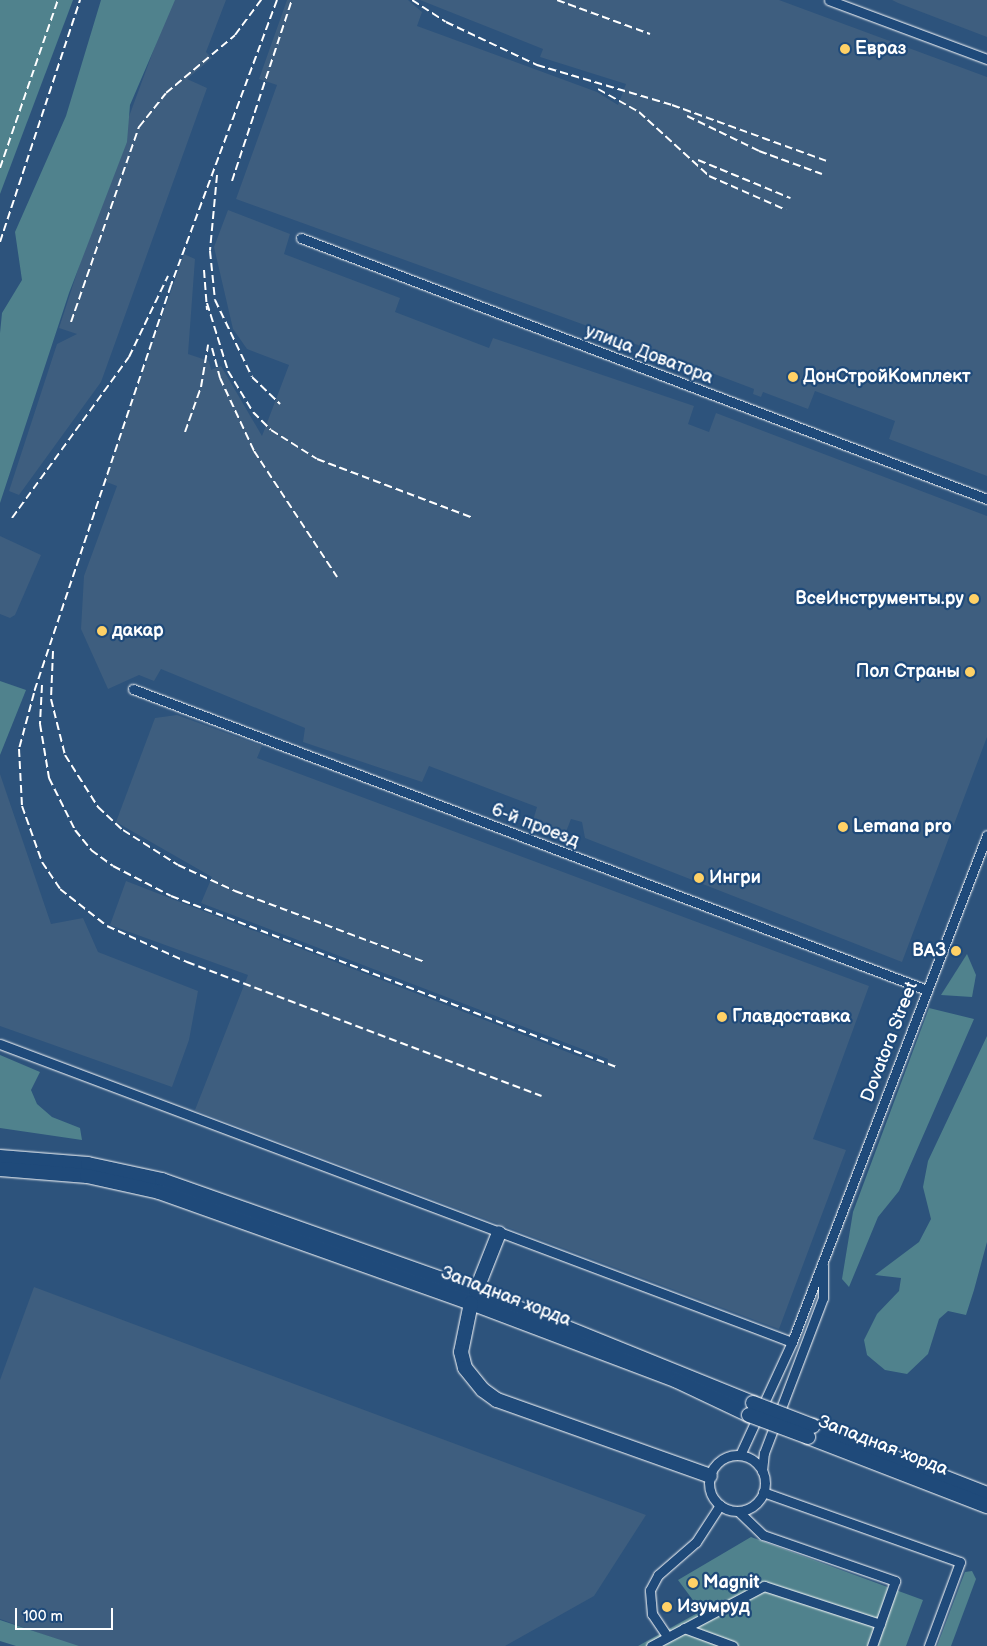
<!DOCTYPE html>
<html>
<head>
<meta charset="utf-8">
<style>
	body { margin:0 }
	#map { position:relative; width:987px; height:1646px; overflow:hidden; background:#2d537c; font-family:"Balsamiq Sans",sans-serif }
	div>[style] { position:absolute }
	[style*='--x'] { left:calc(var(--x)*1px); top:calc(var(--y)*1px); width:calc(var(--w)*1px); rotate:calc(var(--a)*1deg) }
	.built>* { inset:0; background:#3e5e7f }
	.green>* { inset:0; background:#50828d }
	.roads { filter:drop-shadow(0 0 1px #fff) drop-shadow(0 0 1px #fff) }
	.minor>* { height:9px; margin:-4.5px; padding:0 4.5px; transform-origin:4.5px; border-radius:4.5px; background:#1f4a7a }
	.minor>.ring { margin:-4.5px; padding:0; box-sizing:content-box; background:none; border:9px solid #1f4a7a; border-radius:50% }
	.highway>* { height:14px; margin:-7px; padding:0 7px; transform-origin:7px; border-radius:7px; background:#1f4a7a }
	.rail>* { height:2px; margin-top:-1px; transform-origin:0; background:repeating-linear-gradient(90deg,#fff 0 8px,transparent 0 12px) }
	.bridges { filter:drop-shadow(0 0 1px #fff) drop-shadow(0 0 1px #fff) }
	.highway-bridge>* { height:14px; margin:-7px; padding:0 7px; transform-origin:7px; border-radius:7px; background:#1f4a7a }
	.dots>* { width:14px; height:14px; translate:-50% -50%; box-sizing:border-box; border:2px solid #1f4a7a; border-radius:50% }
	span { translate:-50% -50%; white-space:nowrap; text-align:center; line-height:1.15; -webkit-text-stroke:4.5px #1f4a7a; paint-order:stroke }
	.poi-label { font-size:18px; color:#fff; font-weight:700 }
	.left { translate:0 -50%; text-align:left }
	.right { translate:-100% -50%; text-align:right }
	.street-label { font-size:18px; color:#fff }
	.scale { position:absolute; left:15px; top:1608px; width:98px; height:22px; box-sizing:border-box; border:2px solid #fff; border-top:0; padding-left:6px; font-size:15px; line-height:18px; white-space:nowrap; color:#fff; -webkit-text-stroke:4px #1f4a7a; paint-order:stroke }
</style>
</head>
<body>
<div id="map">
	<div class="built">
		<i style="clip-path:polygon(172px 0,226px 0,206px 52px,212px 58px,187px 79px,207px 88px,101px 382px,19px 495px,9px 491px,57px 344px,77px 334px,59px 328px,117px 149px)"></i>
		<i style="clip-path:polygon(287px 0,408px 0,422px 12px,417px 26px,597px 92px,618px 105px,626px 84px,540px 57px,543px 49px,420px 0,779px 0,987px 77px,987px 476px,889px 439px,895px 421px,815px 391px,808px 409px,763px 392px,761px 397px,753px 394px,754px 389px,593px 328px,236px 199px,277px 85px,259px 79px)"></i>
		<i style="clip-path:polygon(892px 0,987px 0,987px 37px,898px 3px)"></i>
		<i style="clip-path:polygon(228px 210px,290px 234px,284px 254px,400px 298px,395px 312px,489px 348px,493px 338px,694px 406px,688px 424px,709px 432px,716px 413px,987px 516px,987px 737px,902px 962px,585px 838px,582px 822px,571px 819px,564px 837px,531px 827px,537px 807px,429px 766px,422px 782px,303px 742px,305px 728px,161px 669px,154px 681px,139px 675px,108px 689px,81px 629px,84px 576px,117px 486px,104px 481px,184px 254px,195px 259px,188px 354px,209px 361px,211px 370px,221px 366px,262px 436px,289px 365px,247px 349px,233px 329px,214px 247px)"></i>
		<i style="clip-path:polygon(0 536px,41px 555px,15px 615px,10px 618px,0 614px)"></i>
		<i style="clip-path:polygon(177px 715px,262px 746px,257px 758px,869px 986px,813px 1139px,846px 1150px,779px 1329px,195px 1110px,248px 975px,110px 925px,126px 881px,575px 1055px,606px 1065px,608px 1059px,201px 903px,212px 877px,116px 822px,155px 718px)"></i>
		<i style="clip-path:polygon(0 774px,51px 924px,83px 918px,98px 952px,198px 991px,189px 1040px,172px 1087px,0 1026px)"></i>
		<i style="clip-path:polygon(34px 1287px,646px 1515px,594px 1596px,505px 1646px,75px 1646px,0 1619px,0 1380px)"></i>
	</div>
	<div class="green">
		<i style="clip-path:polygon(0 0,73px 0,0 194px)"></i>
		<i style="clip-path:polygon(101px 0,175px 0,130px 105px,127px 142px,69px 293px,0 503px,0 333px,2px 313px,22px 280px,15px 232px,66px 116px)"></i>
		<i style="clip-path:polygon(0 681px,26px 690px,0 755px)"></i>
		<i style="clip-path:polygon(967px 954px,976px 975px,972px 997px,941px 995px)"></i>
		<i style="clip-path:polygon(929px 1008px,974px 1019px,899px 1191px,878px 1217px,849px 1287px,842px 1279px,853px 1212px)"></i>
		<i style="clip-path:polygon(987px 1036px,987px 1242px,974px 1290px,966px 1315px,948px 1311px,939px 1319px,928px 1354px,907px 1374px,885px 1370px,867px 1355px,864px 1340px,877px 1314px,899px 1291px,901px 1278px,875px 1275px,919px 1242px,931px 1219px,923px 1187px,928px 1161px)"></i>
		<i style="clip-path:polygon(0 1055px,40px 1072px,31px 1090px,37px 1104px,52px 1117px,80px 1128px,82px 1140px,0 1128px)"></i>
		<i style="clip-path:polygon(751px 1537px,923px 1600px,906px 1646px,638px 1646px,701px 1611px,678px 1580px)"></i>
		<i style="clip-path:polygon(972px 1571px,976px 1579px,951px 1646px,937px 1646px,965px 1572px)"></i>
		<i style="clip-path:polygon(0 1620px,6px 1622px,79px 1646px,16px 1646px,0 1641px)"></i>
	</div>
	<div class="roads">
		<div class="minor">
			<i style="--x:829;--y:0;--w:169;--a:20.5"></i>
			<i style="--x:301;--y:238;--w:734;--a:20.83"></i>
			<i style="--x:133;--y:689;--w:849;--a:20.76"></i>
			<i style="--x:0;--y:1044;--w:846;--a:20.62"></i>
			<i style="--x:740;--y:1455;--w:124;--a:-65.3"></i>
			<i style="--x:792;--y:1342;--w:543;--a:-68.96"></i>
			<i class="ring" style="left:709px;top:1455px;width:47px;height:47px"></i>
			<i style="--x:762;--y:1471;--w:18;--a:-84"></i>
			<i style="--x:764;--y:1453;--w:166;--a:-69.2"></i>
			<i style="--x:823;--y:1298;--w:33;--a:-90"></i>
			<i style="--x:763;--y:1492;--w:209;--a:19.6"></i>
			<i style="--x:960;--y:1562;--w:90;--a:110.3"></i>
			<i style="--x:738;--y:1511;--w:35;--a:44"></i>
			<i style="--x:763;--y:1535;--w:140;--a:19.2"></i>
			<i style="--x:895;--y:1581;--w:69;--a:109.5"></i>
			<i style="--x:684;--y:1628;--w:52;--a:20.2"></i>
			<i style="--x:667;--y:1636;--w:27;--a:-124"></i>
			<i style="--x:652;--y:1614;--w:24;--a:-95"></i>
			<i style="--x:650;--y:1590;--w:17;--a:-62"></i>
			<i style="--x:658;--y:1575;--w:50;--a:-41"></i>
			<i style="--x:696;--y:1542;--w:44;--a:-57"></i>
			<i style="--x:651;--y:1646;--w:128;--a:-28"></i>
			<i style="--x:764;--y:1586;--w:122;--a:18.1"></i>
		</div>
		<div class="highway">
			<i style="--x:0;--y:1157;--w:88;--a:4.5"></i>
			<i style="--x:88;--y:1164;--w:76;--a:12.2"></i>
			<i style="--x:162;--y:1180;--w:333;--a:19.5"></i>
			<i style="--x:476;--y:1291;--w:299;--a:22"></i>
			<i style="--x:0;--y:1169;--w:87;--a:4.6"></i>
			<i style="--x:87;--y:1176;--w:74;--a:12.5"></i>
			<i style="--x:159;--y:1192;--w:331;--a:19.6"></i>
			<i style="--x:471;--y:1303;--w:220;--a:20.7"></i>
			<i style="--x:677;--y:1381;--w:80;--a:25.3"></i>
			<i style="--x:476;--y:1291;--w:62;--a:-68.4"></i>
			<i style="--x:471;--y:1303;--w:50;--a:101.5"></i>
			<i style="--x:461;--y:1352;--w:16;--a:76"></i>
			<i style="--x:465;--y:1368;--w:28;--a:51"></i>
			<i style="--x:483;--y:1390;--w:17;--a:36"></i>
			<i style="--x:497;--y:1400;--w:226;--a:19.6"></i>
			<i style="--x:813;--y:1426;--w:187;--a:21.3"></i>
			<i style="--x:808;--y:1437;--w:192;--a:21.1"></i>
		</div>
	</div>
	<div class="rail">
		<i style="--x:277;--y:0;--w:304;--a:110.4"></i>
		<i style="--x:171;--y:285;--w:430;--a:108.6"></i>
		<i style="--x:34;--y:693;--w:58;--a:105"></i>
		<i style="--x:19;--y:749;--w:57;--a:87"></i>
		<i style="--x:22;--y:806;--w:59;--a:70.3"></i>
		<i style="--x:42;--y:862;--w:32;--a:56"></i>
		<i style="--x:60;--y:889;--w:60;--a:38.2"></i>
		<i style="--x:107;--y:926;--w:88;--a:24.2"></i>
		<i style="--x:187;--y:962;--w:379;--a:20.7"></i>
		<i style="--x:412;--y:0;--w:40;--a:32.9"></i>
		<i style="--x:446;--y:22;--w:101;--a:25.3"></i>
		<i style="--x:537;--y:65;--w:141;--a:16.5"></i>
		<i style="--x:672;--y:105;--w:165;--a:19.9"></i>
		<i style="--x:557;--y:0;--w:99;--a:20.1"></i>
		<i style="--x:598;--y:89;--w:47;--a:29.3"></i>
		<i style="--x:639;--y:112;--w:95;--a:42.4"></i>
		<i style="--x:709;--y:176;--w:84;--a:23.8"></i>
		<i style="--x:687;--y:116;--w:80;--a:25.9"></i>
		<i style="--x:759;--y:151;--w:67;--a:20.1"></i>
		<i style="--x:698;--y:160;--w:100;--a:22.4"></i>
		<i style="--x:0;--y:168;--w:178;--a:-71"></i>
		<i style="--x:217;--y:175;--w:76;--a:95.3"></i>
		<i style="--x:210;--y:251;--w:49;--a:84.2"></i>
		<i style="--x:215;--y:300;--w:85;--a:64.3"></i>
		<i style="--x:252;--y:377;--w:39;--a:44"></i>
		<i style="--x:232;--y:181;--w:191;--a:-71.7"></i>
		<i style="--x:0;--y:242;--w:255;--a:-71.7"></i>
		<i style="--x:204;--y:270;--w:40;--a:85.7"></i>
		<i style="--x:207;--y:303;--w:71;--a:72.8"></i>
		<i style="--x:228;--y:371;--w:48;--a:58.6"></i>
		<i style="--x:253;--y:412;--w:25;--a:45"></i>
		<i style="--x:271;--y:430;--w:54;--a:32.2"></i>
		<i style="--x:317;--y:459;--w:167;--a:20.7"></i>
		<i style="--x:71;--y:322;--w:207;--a:-70.8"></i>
		<i style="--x:139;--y:127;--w:43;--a:-51.5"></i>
		<i style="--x:166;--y:93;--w:90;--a:-40"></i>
		<i style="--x:235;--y:35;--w:44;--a:-53.4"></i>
		<i style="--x:212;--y:348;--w:31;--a:75"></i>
		<i style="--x:220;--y:378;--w:81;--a:65"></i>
		<i style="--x:254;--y:451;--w:151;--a:56.6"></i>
		<i style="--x:185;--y:432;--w:48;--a:-70.4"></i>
		<i style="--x:201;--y:387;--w:43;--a:-80.5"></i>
		<i style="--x:12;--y:518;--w:199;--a:-54"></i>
		<i style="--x:129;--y:357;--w:90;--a:-64.3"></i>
		<i style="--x:53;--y:651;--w:48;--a:92.4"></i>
		<i style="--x:51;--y:699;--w:58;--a:76"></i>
		<i style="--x:65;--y:755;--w:62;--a:57.6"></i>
		<i style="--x:98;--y:807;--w:34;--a:43"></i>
		<i style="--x:123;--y:830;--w:65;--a:32.5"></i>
		<i style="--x:178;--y:865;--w:63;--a:24.5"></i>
		<i style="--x:235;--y:891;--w:203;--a:20.5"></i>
		<i style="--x:42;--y:685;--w:39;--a:93"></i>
		<i style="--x:40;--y:724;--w:55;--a:80.5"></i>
		<i style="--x:49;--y:778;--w:58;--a:63.4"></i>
		<i style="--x:75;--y:830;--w:26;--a:51"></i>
		<i style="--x:91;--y:850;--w:27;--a:36"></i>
		<i style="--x:113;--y:866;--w:65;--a:27.3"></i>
		<i style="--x:171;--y:896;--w:477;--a:21"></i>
	</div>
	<div class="bridges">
		<div class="highway-bridge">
			<i style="--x:753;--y:1403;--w:64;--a:21"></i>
			<i style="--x:749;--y:1415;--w:63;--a:20.4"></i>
		</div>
	</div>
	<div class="dots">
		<i style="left:845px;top:49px;background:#ffd166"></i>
		<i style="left:793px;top:377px;background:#ffd166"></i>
		<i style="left:974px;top:599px;background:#ffd166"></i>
		<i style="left:102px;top:631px;background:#ffd166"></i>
		<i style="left:970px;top:672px;background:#ffd166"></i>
		<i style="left:843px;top:827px;background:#ffd166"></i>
		<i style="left:699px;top:878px;background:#ffd166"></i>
		<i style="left:956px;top:951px;background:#ffd166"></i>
		<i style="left:722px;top:1017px;background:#ffd166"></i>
		<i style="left:693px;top:1583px;background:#ffd166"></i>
		<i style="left:667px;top:1607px;background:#ffd166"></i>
	</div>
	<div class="poi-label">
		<span class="left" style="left:855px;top:49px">Евраз</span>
		<span class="left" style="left:803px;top:377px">ДонСтройКомплект</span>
		<span class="right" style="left:964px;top:599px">ВсеИнструменты.ру</span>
		<span class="left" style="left:112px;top:631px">дакар</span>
		<span class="right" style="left:960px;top:672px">Пол Страны</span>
		<span class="left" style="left:853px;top:827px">Lemana pro</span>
		<span class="left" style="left:709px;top:878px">Ингри</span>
		<span class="right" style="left:946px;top:951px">ВАЗ</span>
		<span class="left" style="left:732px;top:1017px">Главдоставка</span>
		<span class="left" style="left:703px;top:1583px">Magnit</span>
		<span class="left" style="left:677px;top:1607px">Изумруд</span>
	</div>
	<div class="street-label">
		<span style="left:649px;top:355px;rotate:21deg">улица Доватора</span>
		<span style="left:535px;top:826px;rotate:21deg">6-й проезд</span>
		<span style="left:890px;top:1042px;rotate:-69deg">Dovatora Street</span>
		<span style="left:506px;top:1297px;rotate:21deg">Западная хорда</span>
		<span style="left:883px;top:1446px;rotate:21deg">Западная хорда</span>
	</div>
	<div class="scale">100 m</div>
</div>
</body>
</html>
